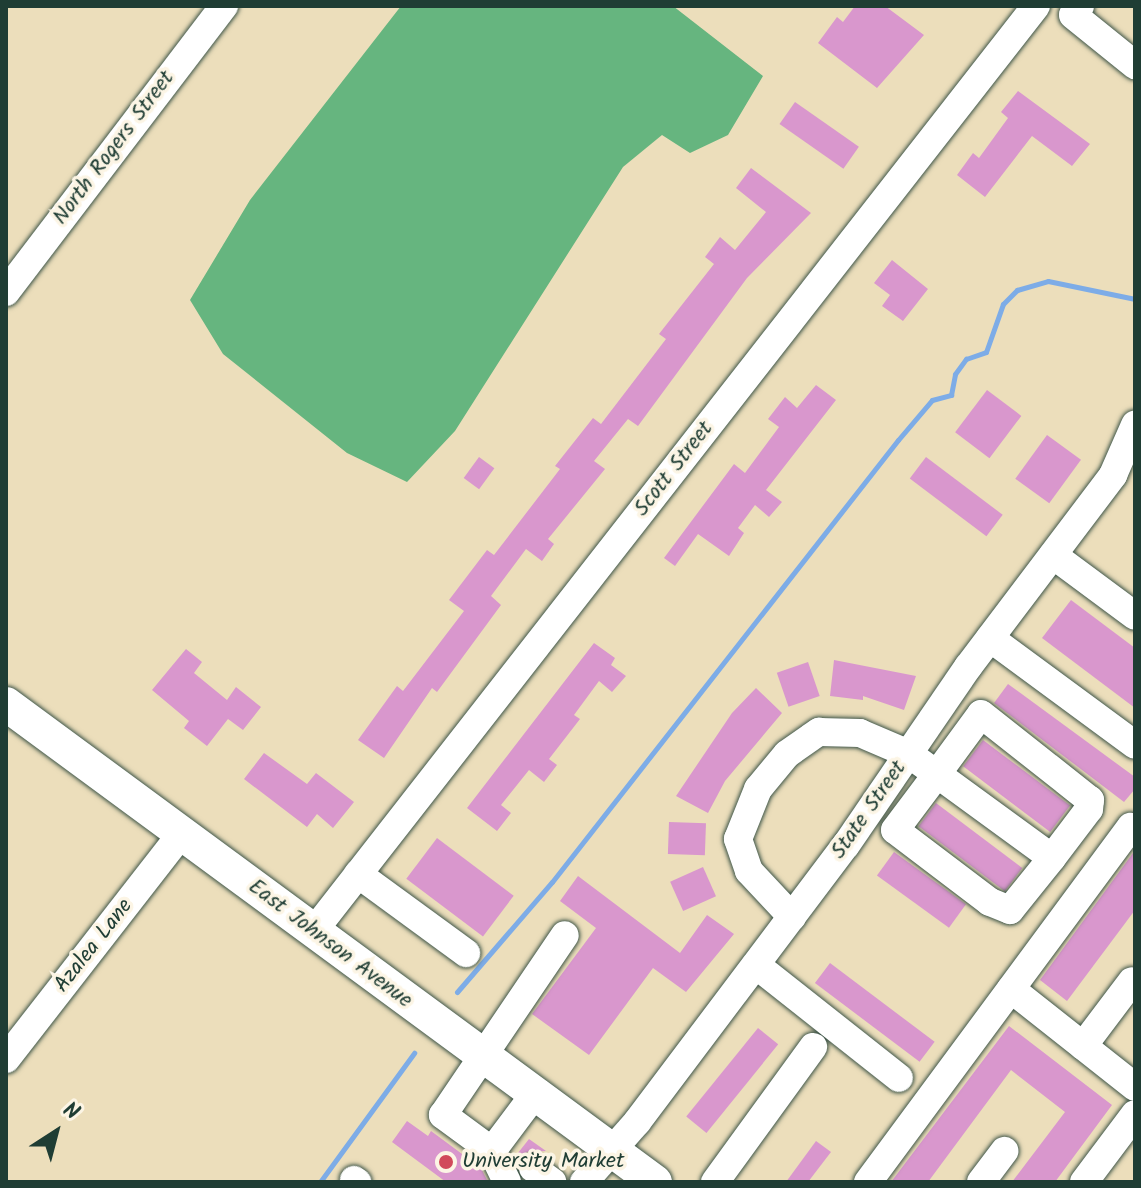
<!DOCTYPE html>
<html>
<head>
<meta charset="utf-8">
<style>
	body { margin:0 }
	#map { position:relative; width:1141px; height:1188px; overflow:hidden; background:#ecdebb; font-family:Kalam,sans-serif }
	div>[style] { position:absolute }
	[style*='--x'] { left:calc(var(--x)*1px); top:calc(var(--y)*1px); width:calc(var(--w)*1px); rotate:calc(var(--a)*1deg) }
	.forest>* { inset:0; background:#66b57f }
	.stream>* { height:5px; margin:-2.5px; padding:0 2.5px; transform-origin:2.5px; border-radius:2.5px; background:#7dace7 }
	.building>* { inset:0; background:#d997cd; transform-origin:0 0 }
	.roads { filter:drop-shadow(0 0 2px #3e5548) drop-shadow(0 0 2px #3e5548) }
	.minor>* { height:28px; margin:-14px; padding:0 14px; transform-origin:14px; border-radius:14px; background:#fff }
	.major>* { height:34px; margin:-17px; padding:0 17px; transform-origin:17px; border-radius:17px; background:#fff }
	.dots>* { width:22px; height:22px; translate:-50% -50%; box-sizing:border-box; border:4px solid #fcf5e5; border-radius:50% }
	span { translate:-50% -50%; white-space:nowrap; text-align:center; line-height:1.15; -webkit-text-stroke:7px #fcf5e5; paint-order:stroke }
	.street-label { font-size:22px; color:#1f3d34 }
	.poi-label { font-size:22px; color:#1f3d34 }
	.left { translate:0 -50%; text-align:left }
	.frame { position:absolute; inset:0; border:8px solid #1f3d34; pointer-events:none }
	.north { position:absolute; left:16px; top:1092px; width:80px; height:80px; -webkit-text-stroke:6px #fcf5e5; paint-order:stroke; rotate:36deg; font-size:22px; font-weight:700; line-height:32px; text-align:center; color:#1f3d34 }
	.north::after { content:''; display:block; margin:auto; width:28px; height:36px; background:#1f3d34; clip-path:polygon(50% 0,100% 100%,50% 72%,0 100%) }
</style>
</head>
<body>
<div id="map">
	<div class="forest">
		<i style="clip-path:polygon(401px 6px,673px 6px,763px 76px,728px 135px,690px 153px,662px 135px,623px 167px,455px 431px,407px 482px,347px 453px,223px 354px,190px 300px,250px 200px)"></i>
	</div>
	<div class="stream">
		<i style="--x:457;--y:992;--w:145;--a:-49.2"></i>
		<i style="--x:552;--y:882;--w:561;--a:-51.95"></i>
		<i style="--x:898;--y:440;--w:52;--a:-49.6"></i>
		<i style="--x:932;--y:400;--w:20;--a:-15"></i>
		<i style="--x:951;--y:395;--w:21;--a:-79"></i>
		<i style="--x:955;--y:374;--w:19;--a:-54"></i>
		<i style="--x:966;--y:359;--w:21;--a:-19"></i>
		<i style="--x:986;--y:352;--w:51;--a:-70.5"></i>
		<i style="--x:1003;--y:304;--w:20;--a:-45"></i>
		<i style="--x:1017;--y:290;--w:32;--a:-16"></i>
		<i style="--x:1048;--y:281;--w:89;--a:11.7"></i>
		<i style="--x:320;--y:1182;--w:160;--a:-53.9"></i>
	</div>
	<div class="building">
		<i style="clip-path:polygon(855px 6px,885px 6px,924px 35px,877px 88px,818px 43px,837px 17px,843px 22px)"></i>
		<i style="clip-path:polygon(1018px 91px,1090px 144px,1072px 166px,1032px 136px,985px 197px,957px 175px,973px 153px,979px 158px,1008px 118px,1001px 112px)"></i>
		<i style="left:795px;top:102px;width:78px;height:27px;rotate:35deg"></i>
		<i style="clip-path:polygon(751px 168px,811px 213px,747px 278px,638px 426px,628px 419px,594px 461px,605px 469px,548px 539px,554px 544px,542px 561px,526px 549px,491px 596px,501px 605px,437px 692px,432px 688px,384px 758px,358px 740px,397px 686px,403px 691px,464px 611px,449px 600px,487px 550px,494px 555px,560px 469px,555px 466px,593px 418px,601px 424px,666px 339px,659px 334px,714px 264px,705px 257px,720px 237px,735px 250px,766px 212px,736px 188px)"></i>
		<i style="clip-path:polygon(892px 260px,928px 289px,903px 321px,882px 306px,890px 295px,874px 283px)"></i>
		<i style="clip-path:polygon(816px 385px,836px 400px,766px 490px,782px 502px,769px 517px,755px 505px,738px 528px,744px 533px,729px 556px,698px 534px,675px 566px,664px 558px,734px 464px,745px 473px,779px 427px,768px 419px,785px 397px,797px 408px)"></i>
		<i style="left:987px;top:390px;width:43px;height:53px;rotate:37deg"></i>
		<i style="left:1047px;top:435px;width:42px;height:54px;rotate:36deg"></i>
		<i style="left:479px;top:457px;width:19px;height:26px;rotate:36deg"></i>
		<i style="left:926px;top:457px;width:96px;height:27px;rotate:37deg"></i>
		<i style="clip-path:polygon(1071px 600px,1135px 648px,1135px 708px,1042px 638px)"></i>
		<i style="clip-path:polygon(594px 643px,615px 658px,611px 665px,626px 676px,612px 692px,599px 681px,574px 715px,580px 719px,549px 759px,557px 765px,544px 782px,529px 770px,501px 805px,511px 813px,497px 831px,467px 808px)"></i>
		<i style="clip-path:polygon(186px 649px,202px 662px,194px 673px,227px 700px,236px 687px,261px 707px,243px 730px,228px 719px,207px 746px,184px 728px,189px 721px,152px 690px)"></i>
		<i style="clip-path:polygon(834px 660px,916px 676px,904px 710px,863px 696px,863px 700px,830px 696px)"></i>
		<i style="left:808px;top:662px;width:36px;height:33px;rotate:71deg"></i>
		<i style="clip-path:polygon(1008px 684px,1135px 777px,1135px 789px,1124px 802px,994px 703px)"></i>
		<i style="clip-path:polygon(756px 688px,782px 713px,725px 781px,708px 813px,676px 796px,732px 713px)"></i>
		<i style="left:983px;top:740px;width:109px;height:33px;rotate:37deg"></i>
		<i style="clip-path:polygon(264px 753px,307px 784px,316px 773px,354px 802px,333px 828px,317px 814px,307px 827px,244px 779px)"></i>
		<i style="left:936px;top:803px;width:108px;height:29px;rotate:37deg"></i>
		<i style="left:669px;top:822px;width:37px;height:32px;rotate:2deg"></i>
		<i style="left:437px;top:838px;width:96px;height:51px;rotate:37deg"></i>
		<i style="left:894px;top:852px;width:89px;height:29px;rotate:36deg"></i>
		<i style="clip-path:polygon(1133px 853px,1135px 910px,1067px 1001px,1040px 980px)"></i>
		<i style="left:703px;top:867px;width:32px;height:36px;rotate:66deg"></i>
		<i style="clip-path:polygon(578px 876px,680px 953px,707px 915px,734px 934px,686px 992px,653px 968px,589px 1055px,532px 1014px,596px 928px,560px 901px)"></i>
		<i style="left:830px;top:963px;width:131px;height:25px;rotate:37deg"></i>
		<i style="clip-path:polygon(1009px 1026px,1112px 1105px,1055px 1182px,1012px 1182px,1065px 1112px,1011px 1070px,928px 1182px,891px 1182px)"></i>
		<i style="left:758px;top:1028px;width:26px;height:114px;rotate:39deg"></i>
		<i style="clip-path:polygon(407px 1121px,428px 1136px,431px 1131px,481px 1168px,488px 1182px,446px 1182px,392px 1142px)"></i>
		<i style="clip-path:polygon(529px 1139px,546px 1151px,527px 1152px,517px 1164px,514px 1158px)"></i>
		<i style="clip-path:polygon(816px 1141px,831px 1152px,808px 1182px,786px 1182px)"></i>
	</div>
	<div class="roads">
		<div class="minor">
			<i style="--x:1080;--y:6;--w:11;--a:128"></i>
			<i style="--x:1073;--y:15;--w:80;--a:38.9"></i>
			<i style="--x:6;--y:292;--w:360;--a:-52.7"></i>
			<i style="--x:1053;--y:555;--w:102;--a:36.6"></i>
			<i style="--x:990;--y:638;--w:180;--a:36.4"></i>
			<i style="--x:358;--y:874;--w:134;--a:36.2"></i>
			<i style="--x:792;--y:917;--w:63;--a:-133.1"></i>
			<i style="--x:749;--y:871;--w:34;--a:-109"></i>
			<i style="--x:738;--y:839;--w:54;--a:-68.2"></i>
			<i style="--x:758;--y:789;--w:45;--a:-50.4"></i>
			<i style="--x:787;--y:754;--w:39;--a:-35"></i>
			<i style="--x:819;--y:732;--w:41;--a:1.4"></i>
			<i style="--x:860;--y:733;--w:53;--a:23.2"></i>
			<i style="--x:909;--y:754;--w:34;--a:36"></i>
			<i style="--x:937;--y:774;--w:142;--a:36.1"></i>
			<i style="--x:1052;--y:858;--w:67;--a:128.9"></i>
			<i style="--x:1010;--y:910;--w:22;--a:-158"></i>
			<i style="--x:990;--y:902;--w:119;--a:-142.8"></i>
			<i style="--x:895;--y:830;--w:70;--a:-53.1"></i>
			<i style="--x:937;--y:774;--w:74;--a:-53.7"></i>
			<i style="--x:981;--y:714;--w:139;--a:38.3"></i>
			<i style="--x:1090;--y:800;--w:9;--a:96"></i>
			<i style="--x:1089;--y:809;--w:61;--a:127.1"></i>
			<i style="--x:313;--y:932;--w:1175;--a:-52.02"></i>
			<i style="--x:756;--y:965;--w:182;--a:38.3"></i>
			<i style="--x:1011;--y:989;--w:158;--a:38.3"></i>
			<i style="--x:1083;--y:1046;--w:81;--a:-53"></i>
			<i style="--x:6;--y:1059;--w:286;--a:-52.1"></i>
			<i style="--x:534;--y:1095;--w:70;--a:126.9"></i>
			<i style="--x:492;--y:1151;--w:61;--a:-143.7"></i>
			<i style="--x:443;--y:1115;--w:217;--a:-55.9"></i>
			<i style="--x:492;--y:1151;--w:34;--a:64"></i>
			<i style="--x:533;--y:1168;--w:24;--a:36"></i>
			<i style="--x:354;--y:1180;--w:4;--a:34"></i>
			<i style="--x:584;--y:1182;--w:80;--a:-48.5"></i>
			<i style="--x:637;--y:1122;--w:347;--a:-53"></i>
			<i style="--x:846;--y:845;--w:216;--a:-55.6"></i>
			<i style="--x:968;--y:667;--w:241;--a:-52.9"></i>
			<i style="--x:1113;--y:475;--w:55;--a:-66.3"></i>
			<i style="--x:715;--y:1182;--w:167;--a:-54"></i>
			<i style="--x:868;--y:1182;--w:442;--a:-53.5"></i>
			<i style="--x:1131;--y:827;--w:5;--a:37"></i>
			<i style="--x:981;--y:1182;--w:39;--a:-53"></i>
			<i style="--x:1084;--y:1182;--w:85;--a:-53.1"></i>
		</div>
		<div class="major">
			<i style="--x:6;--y:704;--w:806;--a:36.37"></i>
		</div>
	</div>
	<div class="dots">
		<i style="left:446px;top:1162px;background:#d1495b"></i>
	</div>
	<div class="street-label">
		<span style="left:114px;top:148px;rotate:-53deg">North Rogers Street</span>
		<span style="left:674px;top:469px;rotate:-52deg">Scott Street</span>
		<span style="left:869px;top:810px;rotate:-55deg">State Street</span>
		<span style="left:330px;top:944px;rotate:37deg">East Johnson Avenue</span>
		<span style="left:94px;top:946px;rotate:-52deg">Azalea Lane</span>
	</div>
	<div class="poi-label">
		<span class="left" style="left:462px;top:1162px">University Market</span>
	</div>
	<div class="frame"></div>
	<div class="north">N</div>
</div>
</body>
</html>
